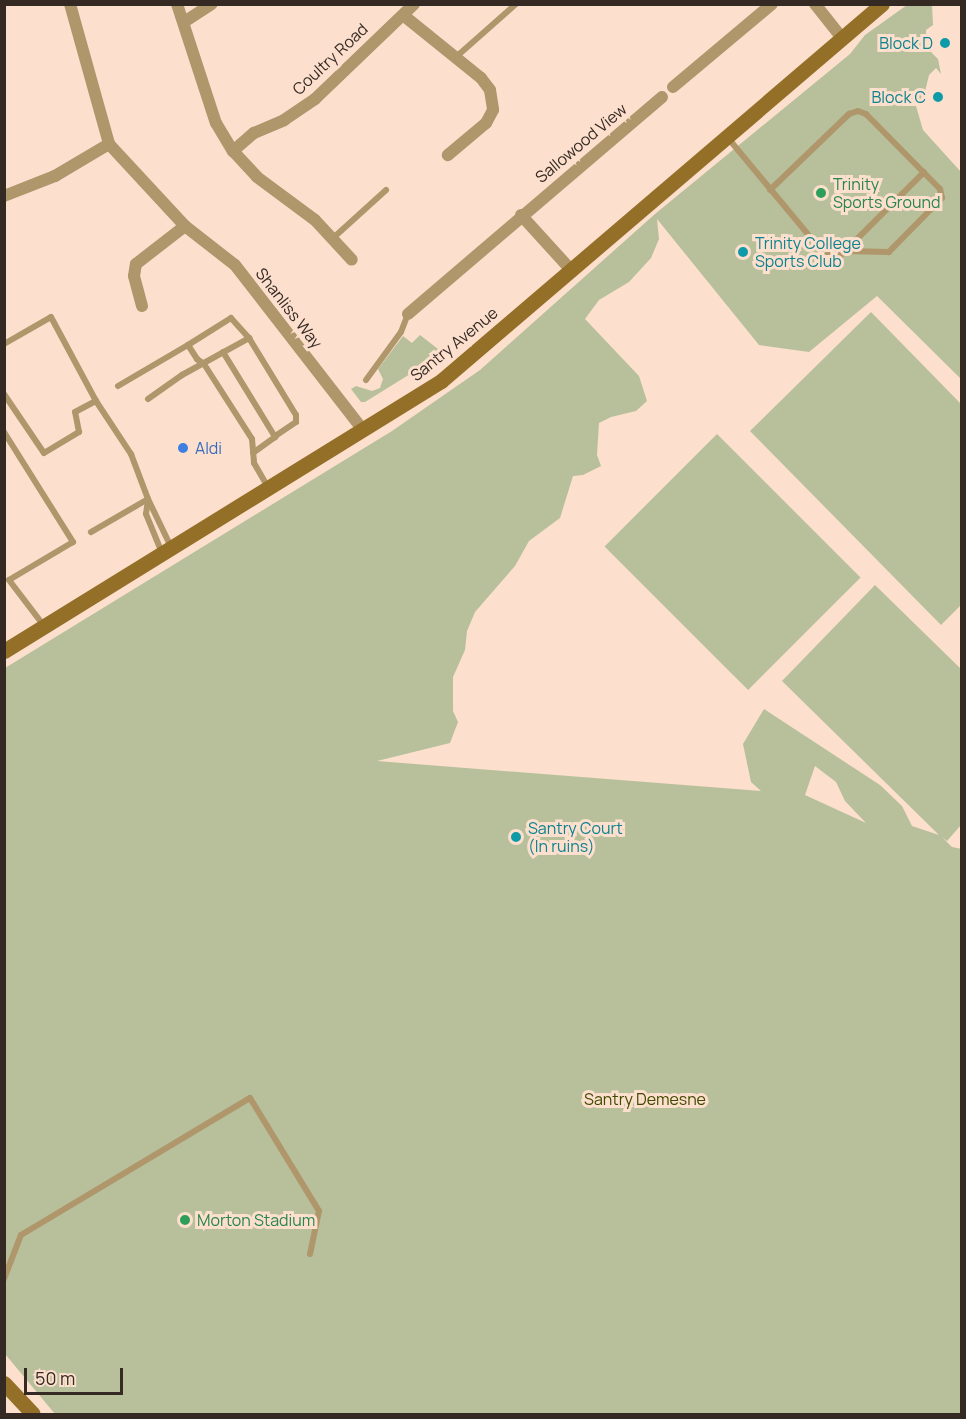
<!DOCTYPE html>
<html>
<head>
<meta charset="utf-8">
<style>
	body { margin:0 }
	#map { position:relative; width:966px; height:1419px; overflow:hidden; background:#fcdfcd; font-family:Manrope,sans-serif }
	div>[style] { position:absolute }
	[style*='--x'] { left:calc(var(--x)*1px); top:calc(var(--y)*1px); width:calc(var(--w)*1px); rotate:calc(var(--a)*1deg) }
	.green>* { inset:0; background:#b7c09b; transform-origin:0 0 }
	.lane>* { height:6px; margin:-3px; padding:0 3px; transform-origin:3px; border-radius:3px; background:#af966b }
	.street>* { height:12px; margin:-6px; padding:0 6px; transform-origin:6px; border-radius:6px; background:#af966b }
	.secondary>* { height:15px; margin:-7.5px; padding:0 7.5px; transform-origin:7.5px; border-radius:7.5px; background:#936f27 }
	.dots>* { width:16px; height:16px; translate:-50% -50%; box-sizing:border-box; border:3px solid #fcdfcd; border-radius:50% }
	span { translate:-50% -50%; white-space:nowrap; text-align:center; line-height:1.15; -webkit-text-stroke:6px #fcdfcd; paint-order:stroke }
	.culture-label { font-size:16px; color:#0d838f }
	.right { translate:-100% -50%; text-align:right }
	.left { translate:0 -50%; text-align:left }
	.street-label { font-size:16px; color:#352a23 }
	.leisure-label { font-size:16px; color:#27864d }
	.shop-label { font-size:16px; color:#366cbe }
	.park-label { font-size:16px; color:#404b00 }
	.frame { position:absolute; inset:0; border:6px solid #352a23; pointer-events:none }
	.scale { position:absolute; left:24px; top:1368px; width:99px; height:27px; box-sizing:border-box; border:3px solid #352a23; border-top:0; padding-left:8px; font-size:18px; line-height:21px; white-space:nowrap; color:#352a23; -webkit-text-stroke:4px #fcdfcd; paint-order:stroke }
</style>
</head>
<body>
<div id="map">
	<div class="green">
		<i style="clip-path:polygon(evenodd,907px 5px,932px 5px,933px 25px,926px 30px,926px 47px,938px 59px,941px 74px,936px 68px,929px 75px,923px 100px,917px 99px,916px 106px,923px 130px,961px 172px,961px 379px,877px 296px,809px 352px,759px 345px,657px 219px,659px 239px,651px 258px,629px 282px,599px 300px,585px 319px,639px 376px,647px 401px,636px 411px,611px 417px,599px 423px,597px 455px,601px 466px,583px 475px,573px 476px,560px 518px,529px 541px,515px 566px,475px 612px,467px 631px,465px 650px,453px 677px,453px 711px,458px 722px,450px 743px,377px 761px,761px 791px,751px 782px,743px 744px,764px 709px,880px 785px,902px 806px,912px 826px,939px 835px,782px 681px,875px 585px,961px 669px,961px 825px,947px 841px,942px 837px,952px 847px,962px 849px,961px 1414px,55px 1414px,5px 1354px,5px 668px,392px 431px,480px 370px,655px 214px,850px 54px,865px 35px,907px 5px,815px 766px,836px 782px,845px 801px,866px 823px,805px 795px,815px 766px)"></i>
		<i style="clip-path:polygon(871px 312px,961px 404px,961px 605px,941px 625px,750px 431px)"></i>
		<i style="clip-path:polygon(420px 335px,438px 349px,422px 363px,423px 366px,365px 402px,361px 402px,351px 389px,356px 386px,372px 391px,380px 388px,383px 379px,378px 369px,403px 336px,412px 343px)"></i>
		<i style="left:717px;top:434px;width:203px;height:159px;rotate:45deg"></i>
	</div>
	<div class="lane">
		<i style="--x:456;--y:57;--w:80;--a:-41.5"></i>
		<i style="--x:728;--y:138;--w:138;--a:50.3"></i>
		<i style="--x:816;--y:244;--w:26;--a:36"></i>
		<i style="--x:837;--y:259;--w:123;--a:-45"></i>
		<i style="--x:770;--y:190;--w:110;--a:-43.9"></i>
		<i style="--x:849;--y:114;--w:9;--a:-18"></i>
		<i style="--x:858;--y:111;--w:9;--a:21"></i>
		<i style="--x:866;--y:114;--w:105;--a:45.4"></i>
		<i style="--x:940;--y:189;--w:9;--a:77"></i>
		<i style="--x:942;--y:198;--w:76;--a:134.5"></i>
		<i style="--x:889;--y:252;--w:44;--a:-178.7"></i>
		<i style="--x:332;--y:239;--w:73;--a:-42.2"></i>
		<i style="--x:249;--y:338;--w:90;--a:58.6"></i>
		<i style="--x:296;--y:415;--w:7;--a:90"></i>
		<i style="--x:296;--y:422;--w:25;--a:146"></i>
		<i style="--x:4;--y:344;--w:54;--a:-29.9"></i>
		<i style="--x:51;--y:317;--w:95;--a:61.8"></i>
		<i style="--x:96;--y:401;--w:64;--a:56.6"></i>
		<i style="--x:131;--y:454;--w:48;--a:69.3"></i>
		<i style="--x:148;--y:499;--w:66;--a:149.9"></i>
		<i style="--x:223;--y:352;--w:100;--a:58.5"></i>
		<i style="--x:275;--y:437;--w:27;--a:144"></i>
		<i style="--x:366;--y:380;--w:59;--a:-53.9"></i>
		<i style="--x:401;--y:332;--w:19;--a:-69"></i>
		<i style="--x:118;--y:386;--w:81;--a:-30.4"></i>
		<i style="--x:188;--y:345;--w:17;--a:57"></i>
		<i style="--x:197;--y:359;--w:9;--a:36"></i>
		<i style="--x:204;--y:364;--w:89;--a:57.4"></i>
		<i style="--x:252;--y:439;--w:24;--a:85"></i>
		<i style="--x:254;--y:463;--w:28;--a:60"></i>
		<i style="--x:4;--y:394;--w:71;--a:55.9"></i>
		<i style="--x:44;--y:453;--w:41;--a:-31"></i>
		<i style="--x:79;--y:432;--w:20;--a:-101"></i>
		<i style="--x:75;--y:412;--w:24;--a:-28"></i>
		<i style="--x:148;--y:399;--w:42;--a:-35.2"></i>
		<i style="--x:182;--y:375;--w:77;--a:-28.9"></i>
		<i style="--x:249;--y:338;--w:27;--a:-132"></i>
		<i style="--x:231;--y:318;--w:51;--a:147.9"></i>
		<i style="--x:4;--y:432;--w:130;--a:57.9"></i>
		<i style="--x:73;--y:542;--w:74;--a:149.3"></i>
		<i style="--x:9;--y:580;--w:58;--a:52.7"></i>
		<i style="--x:162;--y:553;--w:42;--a:-112.3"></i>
		<i style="--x:146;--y:514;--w:15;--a:-82"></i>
		<i style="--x:148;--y:499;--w:53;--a:64.4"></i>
		<i style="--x:4;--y:1279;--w:47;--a:-68.9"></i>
		<i style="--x:21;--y:1235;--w:267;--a:-30.9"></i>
		<i style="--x:250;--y:1098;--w:132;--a:58.6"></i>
		<i style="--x:319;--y:1211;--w:44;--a:101.8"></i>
	</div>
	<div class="street">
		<i style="--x:70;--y:4;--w:145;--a:74.4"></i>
		<i style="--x:109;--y:144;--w:112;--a:47.2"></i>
		<i style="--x:185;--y:226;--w:63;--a:38"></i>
		<i style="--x:235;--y:265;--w:209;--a:52.2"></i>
		<i style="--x:177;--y:4;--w:125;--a:71.9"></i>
		<i style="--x:216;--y:123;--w:33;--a:59"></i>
		<i style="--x:233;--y:151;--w:35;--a:47"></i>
		<i style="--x:257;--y:177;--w:72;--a:36.6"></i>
		<i style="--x:315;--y:220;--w:54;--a:47.2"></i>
		<i style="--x:815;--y:4;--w:43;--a:51.5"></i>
		<i style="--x:403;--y:15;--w:100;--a:38.9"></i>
		<i style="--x:481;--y:78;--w:15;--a:53"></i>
		<i style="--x:490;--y:90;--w:20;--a:81"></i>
		<i style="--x:493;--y:110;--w:15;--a:118"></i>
		<i style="--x:486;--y:123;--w:50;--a:139.9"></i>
		<i style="--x:184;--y:22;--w:33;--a:-33"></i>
		<i style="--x:673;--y:87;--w:129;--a:-40"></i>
		<i style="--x:233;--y:151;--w:28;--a:-41"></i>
		<i style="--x:254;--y:133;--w:33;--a:-23"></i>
		<i style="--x:284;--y:120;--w:37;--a:-34"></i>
		<i style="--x:315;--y:99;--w:137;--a:-43.8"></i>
		<i style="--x:4;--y:196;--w:55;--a:-21.4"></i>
		<i style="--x:55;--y:176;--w:63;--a:-30.7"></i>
		<i style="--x:521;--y:215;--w:74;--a:47.7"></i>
		<i style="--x:142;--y:306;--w:31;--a:-105"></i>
		<i style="--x:134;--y:276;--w:12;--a:-81"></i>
		<i style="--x:136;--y:264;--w:62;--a:-37.8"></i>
		<i style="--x:408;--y:314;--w:334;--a:-40.5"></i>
	</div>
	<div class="secondary">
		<i style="--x:4;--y:651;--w:514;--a:-31.71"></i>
		<i style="--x:441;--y:381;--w:580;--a:-40.53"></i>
		<i style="--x:4;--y:1383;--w:42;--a:46.9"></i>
	</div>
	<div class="dots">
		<i style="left:945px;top:43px;background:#0f9aa8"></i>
		<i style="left:938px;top:97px;background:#0f9aa8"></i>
		<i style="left:821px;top:193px;background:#2e9e5b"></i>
		<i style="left:743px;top:252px;background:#0f9aa8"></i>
		<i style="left:183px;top:448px;background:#3f7fe0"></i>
		<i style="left:516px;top:837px;background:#0f9aa8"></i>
		<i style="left:185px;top:1220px;background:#2e9e5b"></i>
	</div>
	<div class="culture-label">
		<span class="right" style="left:933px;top:43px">Block D</span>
		<span class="right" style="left:926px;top:97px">Block C</span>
		<span class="left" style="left:755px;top:252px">Trinity College<br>Sports Club</span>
		<span class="left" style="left:528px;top:837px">Santry Court<br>(In ruins)</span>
	</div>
	<div class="street-label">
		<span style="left:330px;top:59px;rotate:-43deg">Coultry Road</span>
		<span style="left:581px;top:143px;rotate:-40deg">Sallowood View</span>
		<span style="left:289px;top:308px;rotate:52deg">Shanliss Way</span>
		<span style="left:454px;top:344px;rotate:-39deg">Santry Avenue</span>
	</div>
	<div class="leisure-label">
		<span class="left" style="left:833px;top:193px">Trinity<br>Sports Ground</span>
		<span class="left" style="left:197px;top:1220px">Morton Stadium</span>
	</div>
	<div class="shop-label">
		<span class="left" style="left:195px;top:448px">Aldi</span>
	</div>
	<div class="park-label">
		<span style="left:645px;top:1099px">Santry Demesne</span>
	</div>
	<div class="frame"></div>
	<div class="scale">50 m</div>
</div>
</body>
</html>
